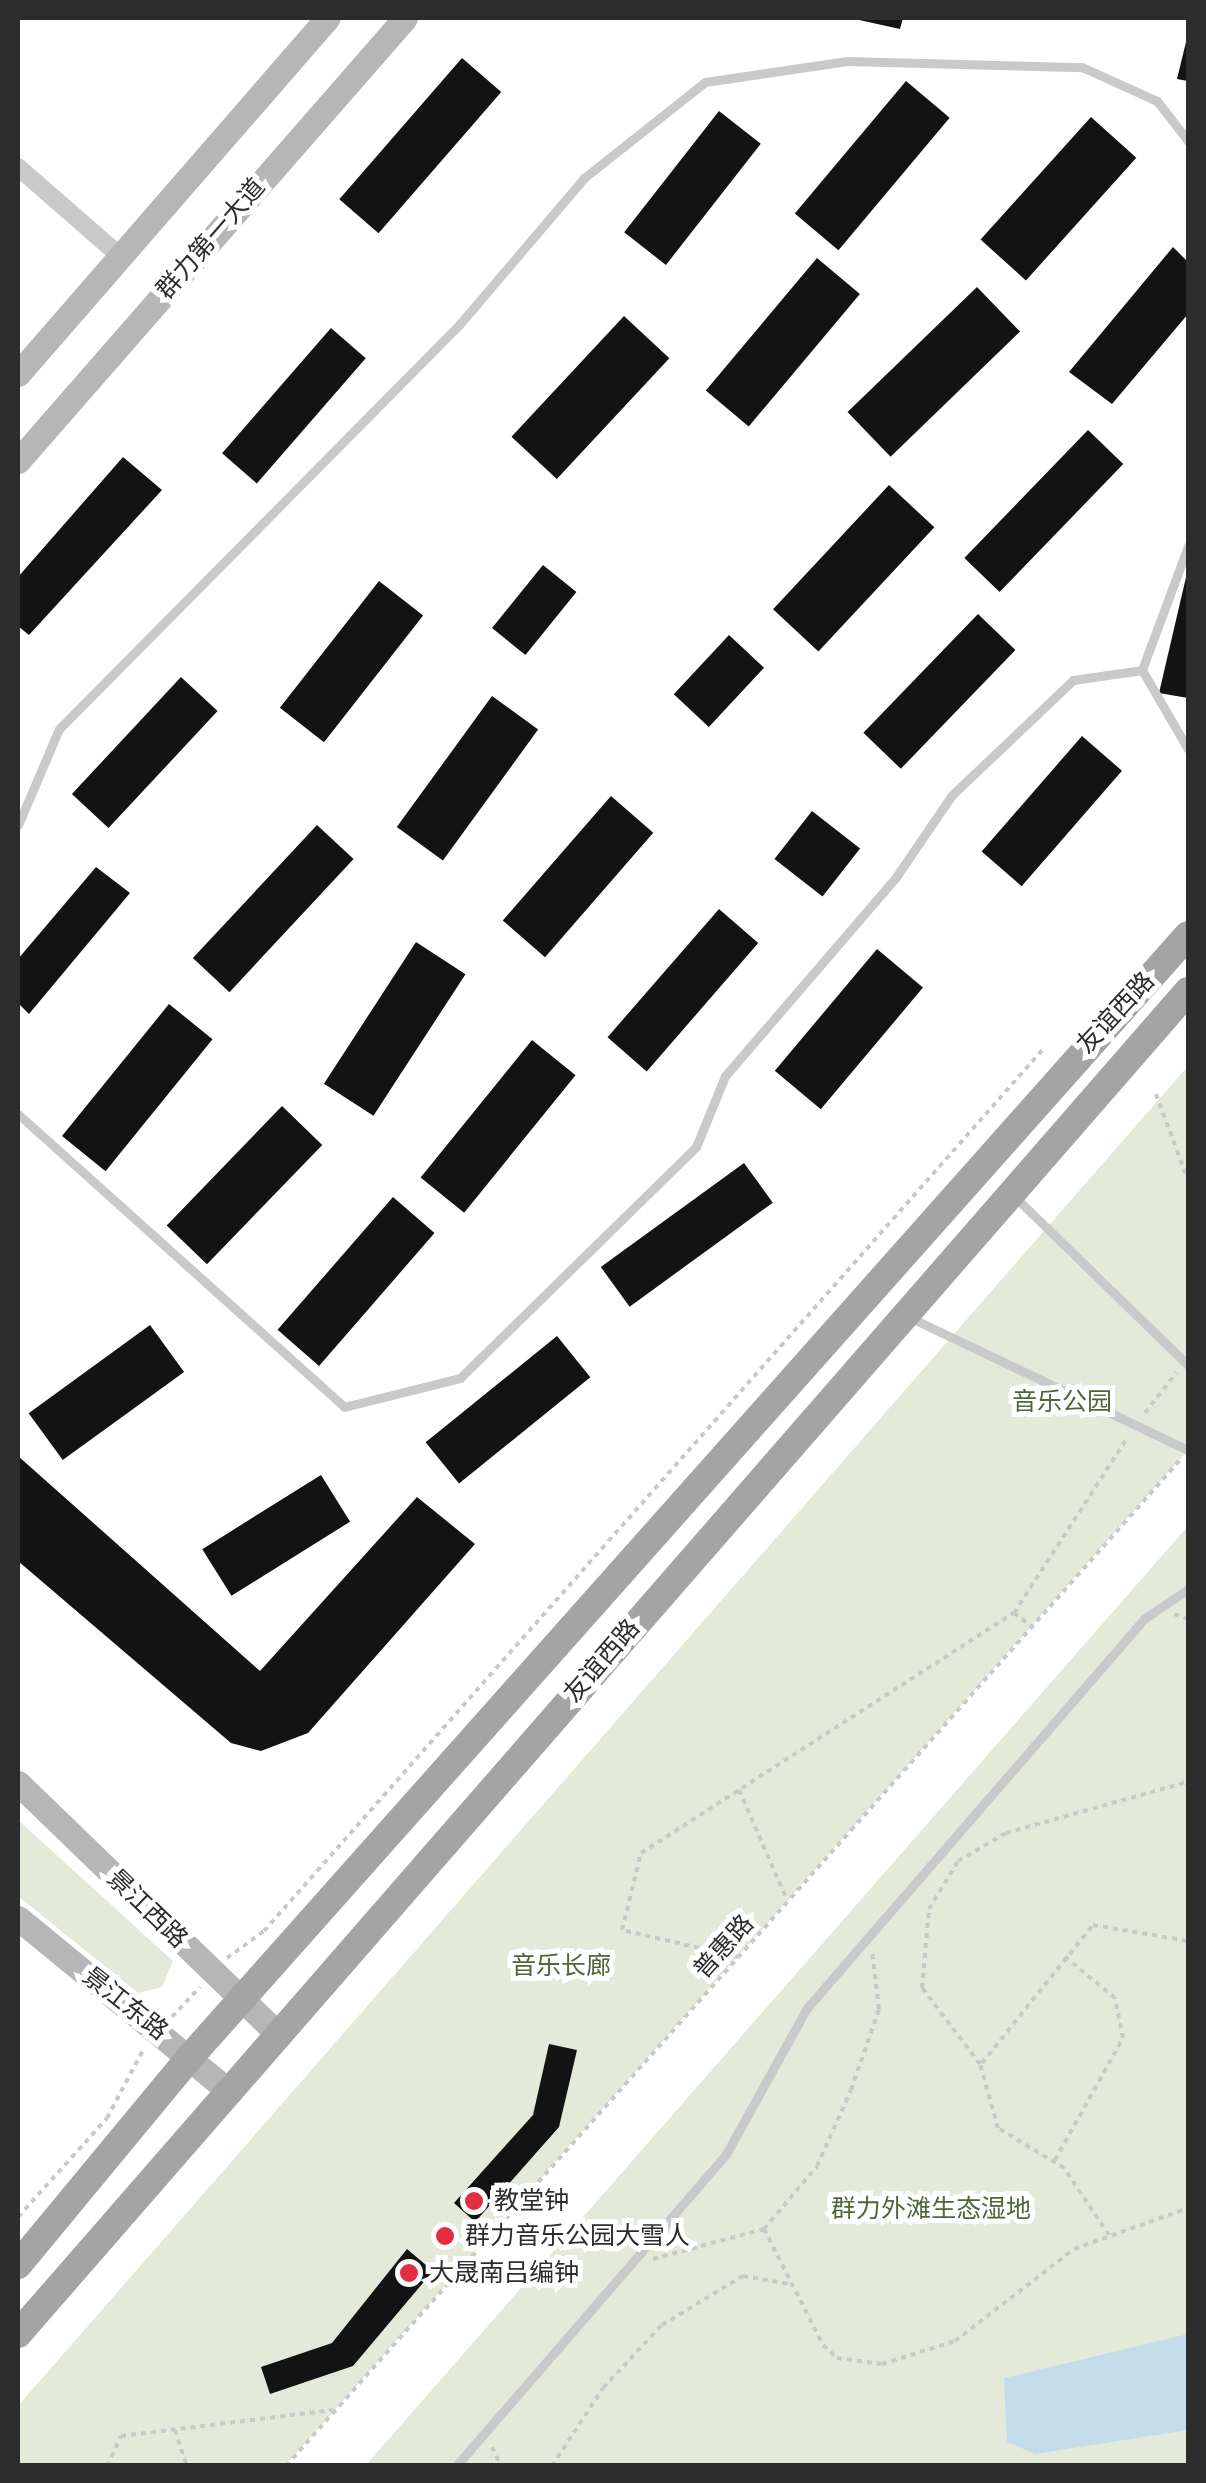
<!DOCTYPE html>
<html>
<head>
<meta charset="utf-8">
<style>
	body { margin:0 }
	#map { position:relative; width:1206px; height:2483px; overflow:hidden; background:#fff; font-family:"Source Sans 3","Noto Sans SC",sans-serif }
	div>[style] { position:absolute }
	[style*='--x'] { left:calc(var(--x)*1px); top:calc(var(--y)*1px); width:calc(var(--w)*1px); rotate:calc(var(--a)*1deg) }
	.green>* { inset:0; background:#e3ead9 }
	.water>* { inset:0; background:#c5ddea }
	.building>* { inset:0; background:#131313; transform-origin:0 0 }
	.path>* { height:4px; margin-top:-2px; transform-origin:0; background:repeating-linear-gradient(90deg,#c9c9c9 0 5px,transparent 0 10px) }
	.service>* { height:9px; margin:-4.5px; padding:0 4.5px; transform-origin:4.5px; border-radius:4.5px; background:#c9c9c9 }
	.minor>* { height:18px; margin:-9px; padding:0 9px; transform-origin:9px; border-radius:9px; background:#c9c9c9 }
	.secondary>* { height:25px; margin:-12.5px; padding:0 12.5px; transform-origin:12.5px; border-radius:12.5px; background:#b6b6b6 }
	.primary>* { height:28px; margin:-14px; padding:0 14px; transform-origin:14px; border-radius:14px; background:#a4a4a4 }
	.dots>* { width:28px; height:28px; translate:-50% -50%; box-sizing:border-box; border:5px solid #fff; border-radius:50% }
	span { translate:-50% -50%; white-space:nowrap; text-align:center; line-height:1.15; -webkit-text-stroke:10px #fff; paint-order:stroke }
	.street-label { font-size:25px; color:#2c2c2c }
	.park-label { font-size:25px; color:#50663a }
	.poi-label { font-size:25px; color:#2c2c2c }
	.left { translate:0 -50%; text-align:left }
	.frame { position:absolute; inset:0; border:20px solid #2c2c2c; pointer-events:none }
</style>
</head>
<body>
<div id="map">
	<div class="green">
		<i style="clip-path:polygon(1188px 1066px,1188px 1450px,286px 2465px,18px 2466px,18px 2406px)"></i>
		<i style="clip-path:polygon(1188px 1526px,1188px 2465px,366px 2465px)"></i>
		<i style="clip-path:polygon(18px 1820px,173px 1961px,162px 1987px,138px 1993px,18px 1896px)"></i>
	</div>
	<div class="water">
		<i style="clip-path:polygon(1188px 2334px,1188px 2430px,1035px 2454px,1007px 2442px,1004px 2378px)"></i>
	</div>
	<div class="building">
		<i style="clip-path:polygon(850px 18px,903px 18px,900px 29px)"></i>
		<i style="clip-path:polygon(1187px 38px,1188px 38px,1188px 81px,1177px 79px)"></i>
		<i style="left:462px;top:58px;width:52px;height:187px;rotate:41deg"></i>
		<i style="left:906px;top:81px;width:57px;height:173px;rotate:40deg"></i>
		<i style="left:719px;top:111px;width:53px;height:154px;rotate:38deg"></i>
		<i style="left:1091px;top:117px;width:61px;height:165px;rotate:42deg"></i>
		<i style="clip-path:polygon(1173px 247px,1188px 262px,1188px 314px,1112px 404px,1069px 372px)"></i>
		<i style="left:817px;top:258px;width:56px;height:173px;rotate:40deg"></i>
		<i style="left:977px;top:287px;width:62px;height:180px;rotate:46deg"></i>
		<i style="left:624px;top:316px;width:62px;height:165px;rotate:43deg"></i>
		<i style="left:331px;top:328px;width:46px;height:166px;rotate:41deg"></i>
		<i style="left:1088px;top:430px;width:49px;height:178px;rotate:44deg"></i>
		<i style="clip-path:polygon(123px 457px,162px 490px,29px 635px,18px 626px,18px 577px)"></i>
		<i style="left:889px;top:485px;width:62px;height:170px;rotate:43deg"></i>
		<i style="left:543px;top:565px;width:43px;height:81px;rotate:39deg"></i>
		<i style="clip-path:polygon(1187px 573px,1188px 573px,1188px 698px,1159px 693px)"></i>
		<i style="left:379px;top:581px;width:56px;height:161px;rotate:38deg"></i>
		<i style="left:978px;top:614px;width:52px;height:165px;rotate:44deg"></i>
		<i style="left:729px;top:635px;width:48px;height:81px;rotate:43deg"></i>
		<i style="left:181px;top:677px;width:50px;height:160px;rotate:43deg"></i>
		<i style="left:492px;top:696px;width:57px;height:162px;rotate:36deg"></i>
		<i style="left:1082px;top:736px;width:53px;height:153px;rotate:41deg"></i>
		<i style="left:611px;top:796px;width:56px;height:165px;rotate:41deg"></i>
		<i style="left:812px;top:811px;width:61px;height:61px;rotate:38deg"></i>
		<i style="left:317px;top:825px;width:50px;height:182px;rotate:43deg"></i>
		<i style="clip-path:polygon(96px 867px,130px 893px,29px 1014px,18px 1003px,18px 959px)"></i>
		<i style="left:719px;top:909px;width:52px;height:170px;rotate:41deg"></i>
		<i style="left:416px;top:942px;width:59px;height:169px;rotate:33deg"></i>
		<i style="left:877px;top:949px;width:60px;height:159px;rotate:40deg"></i>
		<i style="left:169px;top:1004px;width:56px;height:170px;rotate:39deg"></i>
		<i style="left:532px;top:1040px;width:56px;height:177px;rotate:39deg"></i>
		<i style="left:282px;top:1106px;width:56px;height:166px;rotate:44deg"></i>
		<i style="left:744px;top:1163px;width:49px;height:177px;rotate:54deg"></i>
		<i style="left:393px;top:1197px;width:55px;height:176px;rotate:41deg"></i>
		<i style="left:150px;top:1325px;width:58px;height:150px;rotate:54deg"></i>
		<i style="left:557px;top:1336px;width:53px;height:169px;rotate:51deg"></i>
		<i style="clip-path:polygon(18px 1456px,260px 1671px,417px 1497px,475px 1544px,308px 1733px,261px 1751px,231px 1743px,18px 1561px)"></i>
		<i style="left:321px;top:1475px;width:55px;height:140px;rotate:58deg"></i>
		<i style="clip-path:polygon(549px 2044px,577px 2050px,559px 2127px,475px 2222px,454px 2203px,533px 2115px)"></i>
		<i style="clip-path:polygon(407px 2249px,433px 2271px,353px 2366px,270px 2394px,261px 2367px,332px 2343px)"></i>
	</div>
	<div class="path">
		<i style="--x:1156;--y:1094;--w:92;--a:69.6"></i>
		<i style="--x:1145;--y:1413;--w:51;--a:-52.2"></i>
		<i style="--x:1014;--y:1613;--w:210;--a:-57.1"></i>
		<i style="--x:1174;--y:1614;--w:15;--a:20"></i>
		<i style="--x:739;--y:1790;--w:120;--a:66.4"></i>
		<i style="--x:738;--y:1957;--w:119;--a:-166.9"></i>
		<i style="--x:622;--y:1930;--w:79;--a:-76.1"></i>
		<i style="--x:641;--y:1853;--w:444;--a:-32.8"></i>
		<i style="--x:1014;--y:1613;--w:23;--a:38"></i>
		<i style="--x:227;--y:1958;--w:46;--a:-36.1"></i>
		<i style="--x:264;--y:1931;--w:1178;--a:-48.54"></i>
		<i style="--x:172;--y:2017;--w:41;--a:-47"></i>
		<i style="--x:982;--y:2063;--w:177;--a:-51.2"></i>
		<i style="--x:1093;--y:1925;--w:96;--a:9.6"></i>
		<i style="--x:1055;--y:2160;--w:140;--a:-60.9"></i>
		<i style="--x:1123;--y:2038;--w:41;--a:-101.3"></i>
		<i style="--x:1115;--y:1998;--w:66;--a:-140.5"></i>
		<i style="--x:18;--y:2217;--w:133;--a:-48"></i>
		<i style="--x:107;--y:2118;--w:77;--a:-62.1"></i>
		<i style="--x:764;--y:2229;--w:82;--a:-49.9"></i>
		<i style="--x:817;--y:2166;--w:83;--a:-65.9"></i>
		<i style="--x:851;--y:2090;--w:86;--a:-70.9"></i>
		<i style="--x:879;--y:2009;--w:57;--a:-97"></i>
		<i style="--x:1109;--y:2235;--w:81;--a:-123.9"></i>
		<i style="--x:1064;--y:2168;--w:77;--a:-148.8"></i>
		<i style="--x:998;--y:2128;--w:66;--a:-105.7"></i>
		<i style="--x:980;--y:2064;--w:96;--a:-127.3"></i>
		<i style="--x:922;--y:1988;--w:79;--a:-84.9"></i>
		<i style="--x:929;--y:1909;--w:56;--a:-58.9"></i>
		<i style="--x:958;--y:1861;--w:56;--a:-30.3"></i>
		<i style="--x:1006;--y:1833;--w:189;--a:-15.7"></i>
		<i style="--x:653;--y:2259;--w:115;--a:-15.1"></i>
		<i style="--x:764;--y:2229;--w:130;--a:63"></i>
		<i style="--x:823;--y:2345;--w:19;--a:43"></i>
		<i style="--x:837;--y:2358;--w:45;--a:7.6"></i>
		<i style="--x:882;--y:2364;--w:77;--a:-17.5"></i>
		<i style="--x:955;--y:2341;--w:150;--a:-37.7"></i>
		<i style="--x:1074;--y:2249;--w:121;--a:-19.8"></i>
		<i style="--x:175;--y:2430;--w:38;--a:72"></i>
		<i style="--x:492;--y:2447;--w:21;--a:65"></i>
		<i style="--x:107;--y:2466;--w:33;--a:-65"></i>
		<i style="--x:121;--y:2436;--w:213;--a:-7"></i>
		<i style="--x:286;--y:2466;--w:1346;--a:-48.37"></i>
		<i style="--x:552;--y:2466;--w:93;--a:-56.8"></i>
		<i style="--x:603;--y:2388;--w:86;--a:-46.9"></i>
		<i style="--x:662;--y:2325;--w:95;--a:-31.2"></i>
		<i style="--x:743;--y:2276;--w:47;--a:9.9"></i>
	</div>
	<div class="service">
		<i style="--x:1188;--y:546;--w:132;--a:110.4"></i>
		<i style="--x:1142;--y:670;--w:91;--a:59.8"></i>
		<i style="--x:18;--y:825;--w:104;--a:-66.9"></i>
		<i style="--x:59;--y:729;--w:569;--a:-45.29"></i>
		<i style="--x:459;--y:325;--w:193;--a:-49.6"></i>
		<i style="--x:584;--y:178;--w:154;--a:-38.4"></i>
		<i style="--x:705;--y:82;--w:144;--a:-8.4"></i>
		<i style="--x:847;--y:61;--w:235;--a:1.5"></i>
		<i style="--x:1082;--y:67;--w:82;--a:24.4"></i>
		<i style="--x:1157;--y:101;--w:51;--a:52.2"></i>
		<i style="--x:18;--y:1114;--w:438;--a:41.9"></i>
		<i style="--x:344;--y:1407;--w:120;--a:-14"></i>
		<i style="--x:460;--y:1378;--w:330;--a:-44.4"></i>
		<i style="--x:696;--y:1147;--w:77;--a:-67.8"></i>
		<i style="--x:725;--y:1076;--w:262;--a:-49.3"></i>
		<i style="--x:896;--y:877;--w:99;--a:-55.7"></i>
		<i style="--x:952;--y:795;--w:167;--a:-43.5"></i>
		<i style="--x:1073;--y:680;--w:70;--a:-8.2"></i>
		<i style="--x:1015;--y:1197;--w:241;--a:44.2"></i>
		<i style="--x:911;--y:1318;--w:307;--a:25.5"></i>
		<i style="--x:456;--y:2466;--w:413;--a:-49.1"></i>
		<i style="--x:726;--y:2154;--w:167;--a:-61"></i>
		<i style="--x:807;--y:2008;--w:515;--a:-49.1"></i>
		<i style="--x:1144;--y:1619;--w:53;--a:-34.3"></i>
	</div>
	<div class="minor">
		<i style="--x:18;--y:167;--w:135;--a:41.1"></i>
	</div>
	<div class="secondary">
		<i style="--x:18;--y:374;--w:472;--a:-49"></i>
		<i style="--x:18;--y:461;--w:588;--a:-48.86"></i>
		<i style="--x:18;--y:1783;--w:363;--a:44"></i>
		<i style="--x:18;--y:1918;--w:274;--a:39.4"></i>
	</div>
	<div class="primary">
		<i style="--x:18;--y:2265;--w:271;--a:-50.4"></i>
		<i style="--x:191;--y:2056;--w:1500;--a:-48.35"></i>
		<i style="--x:18;--y:2334;--w:1781;--a:-48.94"></i>
	</div>
	<div class="dots">
		<i style="left:474px;top:2201px;background:#e32e41"></i>
		<i style="left:445px;top:2236px;background:#e32e41"></i>
		<i style="left:409px;top:2273px;background:#e32e41"></i>
	</div>
	<div class="street-label">
		<span style="left:211px;top:239px;rotate:-49deg">群力第一大道</span>
		<span style="left:1116px;top:1013px;rotate:-47deg">友谊西路</span>
		<span style="left:602px;top:1661px;rotate:-49deg">友谊西路</span>
		<span style="left:147px;top:1909px;rotate:44deg">景江西路</span>
		<span style="left:724px;top:1947px;rotate:-48deg">普惠路</span>
		<span style="left:125px;top:2004px;rotate:38deg">景江东路</span>
	</div>
	<div class="park-label">
		<span style="left:1062px;top:1402px">音乐公园</span>
		<span style="left:561px;top:1966px">音乐长廊</span>
		<span style="left:931px;top:2209px">群力外滩生态湿地</span>
	</div>
	<div class="poi-label">
		<span class="left" style="left:494px;top:2201px">教堂钟</span>
		<span class="left" style="left:465px;top:2236px">群力音乐公园大雪人</span>
		<span class="left" style="left:429px;top:2273px">大晟南吕编钟</span>
	</div>
	<div class="frame"></div>
</div>
</body>
</html>
